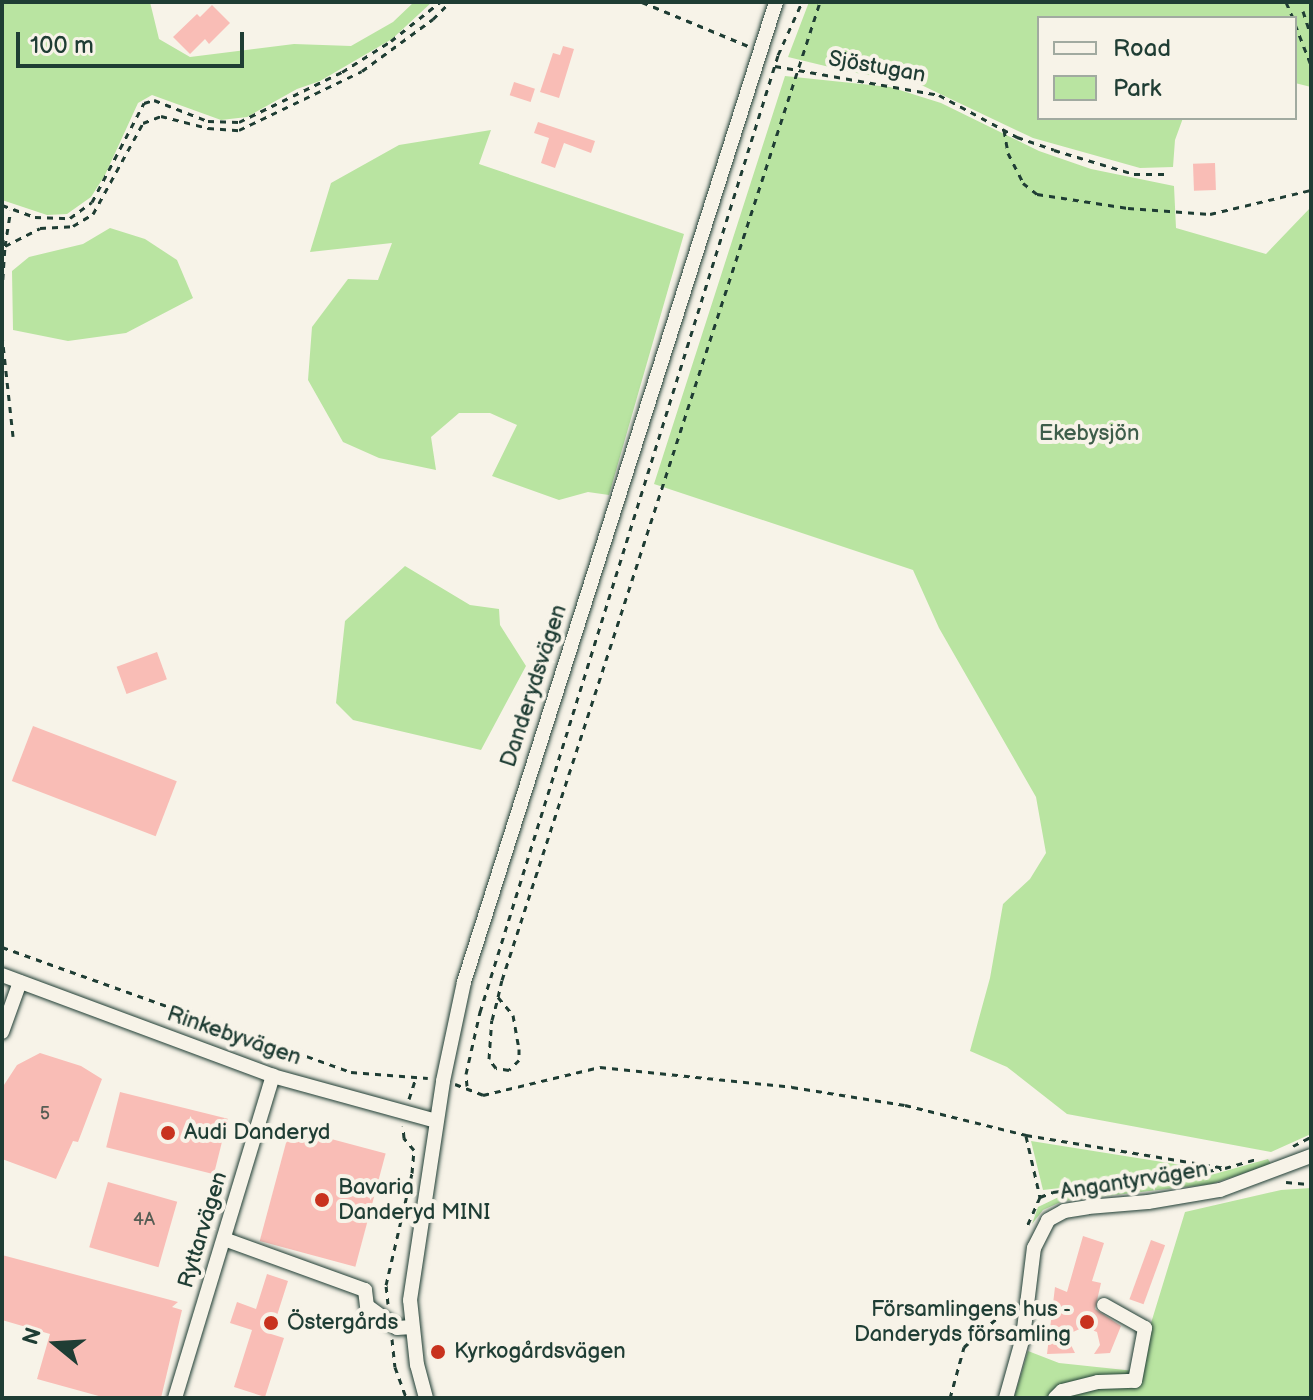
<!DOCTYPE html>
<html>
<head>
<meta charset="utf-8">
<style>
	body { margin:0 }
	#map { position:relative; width:1313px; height:1400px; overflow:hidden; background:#f7f3e8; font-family:"Balsamiq Sans",sans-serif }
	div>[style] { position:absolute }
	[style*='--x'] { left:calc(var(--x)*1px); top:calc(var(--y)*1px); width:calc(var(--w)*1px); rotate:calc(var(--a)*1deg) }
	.green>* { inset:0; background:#b9e4a1 }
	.building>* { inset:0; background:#f9bdb6; transform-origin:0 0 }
	.path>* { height:3px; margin-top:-1.5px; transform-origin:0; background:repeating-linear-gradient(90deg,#1f3d34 0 6px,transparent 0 12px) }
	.roads { filter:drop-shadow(0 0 2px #1f3d34) drop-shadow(0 0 2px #1f3d34) }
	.minor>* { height:14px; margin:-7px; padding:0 7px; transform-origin:7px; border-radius:7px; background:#f7f3e8 }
	.dots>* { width:22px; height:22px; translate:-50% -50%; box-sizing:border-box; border:4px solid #f7f3e8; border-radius:50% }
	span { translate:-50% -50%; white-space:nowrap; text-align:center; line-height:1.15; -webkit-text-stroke:8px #f7f3e8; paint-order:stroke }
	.number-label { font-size:18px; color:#565d54 }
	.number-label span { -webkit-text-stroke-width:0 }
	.street-label { font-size:22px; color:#1f3d34 }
	.park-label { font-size:22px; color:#3e5e4a }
	.poi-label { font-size:22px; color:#1f3d34 }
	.left { translate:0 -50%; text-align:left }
	.right { translate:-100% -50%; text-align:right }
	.frame { position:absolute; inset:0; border:4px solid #1f3d34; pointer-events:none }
	.legend { position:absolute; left:1037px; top:16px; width:260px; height:104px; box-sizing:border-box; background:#f7f3e8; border:2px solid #a1aaa0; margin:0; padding:10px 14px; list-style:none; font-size:24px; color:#1f3d34 }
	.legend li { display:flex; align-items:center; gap:16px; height:40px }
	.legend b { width:40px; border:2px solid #a1aaa0 }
	.north { position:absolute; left:16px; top:1304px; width:80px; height:80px; -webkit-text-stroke:6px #f7f3e8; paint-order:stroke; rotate:288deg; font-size:22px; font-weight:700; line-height:32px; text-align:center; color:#1f3d34 }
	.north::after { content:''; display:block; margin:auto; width:28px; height:36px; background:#1f3d34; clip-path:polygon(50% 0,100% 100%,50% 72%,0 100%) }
	.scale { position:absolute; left:16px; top:32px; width:228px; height:36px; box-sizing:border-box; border:4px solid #1f3d34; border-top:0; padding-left:10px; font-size:24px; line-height:28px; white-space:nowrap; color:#1f3d34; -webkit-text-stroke:6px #f7f3e8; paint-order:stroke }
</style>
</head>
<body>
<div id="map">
	<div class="green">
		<i style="clip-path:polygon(2px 2px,150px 2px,159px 39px,190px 57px,294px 44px,351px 46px,393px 22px,414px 2px,432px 2px,392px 39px,320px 81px,297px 89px,247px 117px,221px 120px,152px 95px,138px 103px,105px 175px,91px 197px,67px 214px,47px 215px,2px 200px)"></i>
		<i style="clip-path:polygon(809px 2px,1311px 2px,1311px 87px,1295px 83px,1295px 18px,1039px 18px,1039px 118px,1183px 118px,1175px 140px,1173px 167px,1140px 168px,1033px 138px,915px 82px,850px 72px,788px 57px)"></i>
		<i style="clip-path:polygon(785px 76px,890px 87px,941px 103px,1039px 151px,1091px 169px,1174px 186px,1176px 228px,1266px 254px,1311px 207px,1311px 1134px,1271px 1152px,1067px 1114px,1007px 1067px,970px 1051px,990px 978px,1003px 904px,1030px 879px,1046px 853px,1036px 797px,939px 628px,913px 570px,654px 484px)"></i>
		<i style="clip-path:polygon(491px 130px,479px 164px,684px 234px,609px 495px,588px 492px,559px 500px,492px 476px,517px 425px,490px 413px,459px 413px,431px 437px,436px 470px,379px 458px,343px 442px,308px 380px,312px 327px,348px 279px,378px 280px,392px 243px,310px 252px,331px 183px,399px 145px)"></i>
		<i style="clip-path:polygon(110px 228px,145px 239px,177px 260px,193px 298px,126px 333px,68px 341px,13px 330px,12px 271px,29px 257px,83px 244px)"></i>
		<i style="clip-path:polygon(405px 566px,470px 605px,499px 609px,500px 625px,526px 666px,481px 750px,353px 720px,336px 703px,345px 621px)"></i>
		<i style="clip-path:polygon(1031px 1141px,1200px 1168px,1198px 1172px,1043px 1190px)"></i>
		<i style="clip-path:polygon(1268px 1159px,1271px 1164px,1211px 1184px,1063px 1201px,1043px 1210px,1032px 1224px,1038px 1207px,1067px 1193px,1193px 1180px)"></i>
		<i style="clip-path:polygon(1311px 1188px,1311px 1398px,1014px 1398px,1028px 1351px,1059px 1363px,1144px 1372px,1144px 1346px,1185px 1212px,1281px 1190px)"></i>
	</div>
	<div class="building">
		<i style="clip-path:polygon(212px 5px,230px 23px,209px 44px,205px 39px,190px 54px,173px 37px,197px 14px,200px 17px)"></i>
		<i style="clip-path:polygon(563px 46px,574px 49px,559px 98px,540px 92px,553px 53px,560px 55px)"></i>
		<i style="left:514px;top:82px;width:22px;height:14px;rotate:18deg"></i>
		<i style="clip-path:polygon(538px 122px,595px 141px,591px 153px,564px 143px,555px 168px,541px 163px,549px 138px,534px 133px)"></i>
		<i style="left:1215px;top:163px;width:27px;height:22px;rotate:88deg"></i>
		<i style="left:157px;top:652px;width:29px;height:43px;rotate:70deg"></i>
		<i style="left:33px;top:726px;width:154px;height:59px;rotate:21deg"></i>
		<i style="clip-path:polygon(40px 1053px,81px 1066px,102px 1079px,78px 1142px,73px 1141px,56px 1179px,2px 1159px,2px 1088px,17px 1065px)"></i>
		<i style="left:120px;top:1092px;width:111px;height:57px;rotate:14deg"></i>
		<i style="left:290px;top:1128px;width:99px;height:117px;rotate:15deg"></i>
		<i style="left:108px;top:1182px;width:72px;height:68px;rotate:16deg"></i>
		<i style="clip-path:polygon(1083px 1236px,1104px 1243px,1092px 1281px,1101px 1283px,1095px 1309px,1121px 1326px,1110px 1353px,1094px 1354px,1100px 1345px,1097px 1332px,1084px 1327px,1073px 1332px,1070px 1343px,1075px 1353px,1047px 1354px,1055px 1287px,1067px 1292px)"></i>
		<i style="left:1151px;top:1240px;width:15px;height:63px;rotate:20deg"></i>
		<i style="clip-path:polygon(2px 1255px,178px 1302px,172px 1307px,182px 1310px,161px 1398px,106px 1398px,37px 1379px,50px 1334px,2px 1320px)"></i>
		<i style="clip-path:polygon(267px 1274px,288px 1281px,271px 1334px,284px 1338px,265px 1397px,234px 1387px,252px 1330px,230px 1323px,237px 1302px,256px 1309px)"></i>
	</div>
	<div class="path">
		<i style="--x:642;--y:2;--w:115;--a:22.5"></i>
		<i style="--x:1286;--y:2;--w:17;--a:66"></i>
		<i style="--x:1303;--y:11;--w:26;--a:72"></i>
		<i style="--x:1295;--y:24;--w:44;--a:68.7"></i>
		<i style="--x:775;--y:66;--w:167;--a:10"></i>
		<i style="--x:939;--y:95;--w:89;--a:28.3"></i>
		<i style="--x:1017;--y:137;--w:39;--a:19"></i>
		<i style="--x:1054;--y:150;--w:84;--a:16.7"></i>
		<i style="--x:1134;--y:174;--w:34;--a:0"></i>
		<i style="--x:1004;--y:130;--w:23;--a:80"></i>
		<i style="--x:1008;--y:153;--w:34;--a:63"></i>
		<i style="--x:1023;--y:183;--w:18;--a:38"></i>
		<i style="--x:1037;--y:194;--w:92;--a:8.7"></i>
		<i style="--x:1128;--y:208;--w:82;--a:4.2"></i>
		<i style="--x:1210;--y:214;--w:104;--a:-13.4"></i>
		<i style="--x:2;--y:205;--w:35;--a:20"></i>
		<i style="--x:35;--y:217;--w:35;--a:2"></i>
		<i style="--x:70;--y:218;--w:27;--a:-36"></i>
		<i style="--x:92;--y:202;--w:112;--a:-62.3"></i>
		<i style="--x:144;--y:103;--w:10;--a:-17"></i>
		<i style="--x:154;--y:100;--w:58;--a:21.3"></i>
		<i style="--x:208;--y:121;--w:31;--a:2"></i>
		<i style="--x:239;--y:122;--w:114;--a:-25.9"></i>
		<i style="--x:342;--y:72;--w:58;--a:-32.3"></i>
		<i style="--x:391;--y:41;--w:63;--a:-38.5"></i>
		<i style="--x:5;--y:246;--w:36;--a:-81"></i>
		<i style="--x:2;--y:291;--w:45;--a:-86.2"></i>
		<i style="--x:5;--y:246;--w:39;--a:-27"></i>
		<i style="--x:40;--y:228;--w:33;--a:-3"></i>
		<i style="--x:73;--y:226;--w:23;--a:-31"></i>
		<i style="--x:93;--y:214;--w:104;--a:-61.2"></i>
		<i style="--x:143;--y:123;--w:19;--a:-21"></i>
		<i style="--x:161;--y:116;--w:49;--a:14.3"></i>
		<i style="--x:208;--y:128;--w:31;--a:4"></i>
		<i style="--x:239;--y:130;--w:136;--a:-25.6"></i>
		<i style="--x:362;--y:71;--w:88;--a:-36.2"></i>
		<i style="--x:433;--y:19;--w:24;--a:-45"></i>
		<i style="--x:2;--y:335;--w:102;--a:83.8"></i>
		<i style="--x:2;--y:947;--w:371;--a:19.7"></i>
		<i style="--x:351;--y:1072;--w:77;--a:4.5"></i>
		<i style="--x:498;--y:997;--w:23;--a:50"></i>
		<i style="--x:513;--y:1015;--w:35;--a:80"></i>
		<i style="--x:519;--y:1049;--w:11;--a:90"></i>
		<i style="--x:519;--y:1060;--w:14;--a:135"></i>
		<i style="--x:509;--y:1070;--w:13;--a:-171"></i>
		<i style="--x:496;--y:1068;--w:11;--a:-128"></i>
		<i style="--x:489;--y:1059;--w:39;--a:-86"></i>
		<i style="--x:492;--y:1020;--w:24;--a:-75"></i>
		<i style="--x:498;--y:997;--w:17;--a:-77"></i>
		<i style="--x:502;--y:980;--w:1028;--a:-71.99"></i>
		<i style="--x:455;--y:1084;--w:30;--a:21"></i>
		<i style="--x:483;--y:1095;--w:120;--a:-13.5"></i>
		<i style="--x:600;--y:1067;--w:193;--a:5.9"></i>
		<i style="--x:792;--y:1087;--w:114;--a:9.1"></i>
		<i style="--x:905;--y:1105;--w:125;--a:13.9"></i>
		<i style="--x:1026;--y:1135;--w:202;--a:9.4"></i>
		<i style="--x:1225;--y:1168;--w:35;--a:-16"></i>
		<i style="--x:467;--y:1086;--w:12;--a:-95"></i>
		<i style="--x:466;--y:1074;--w:64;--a:-77.3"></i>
		<i style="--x:480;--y:1012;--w:1002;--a:-72.7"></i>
		<i style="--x:778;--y:55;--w:58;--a:-65.6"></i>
		<i style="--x:409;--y:1099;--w:20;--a:-72"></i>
		<i style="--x:1026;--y:1136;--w:63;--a:77.1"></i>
		<i style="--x:1040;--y:1197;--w:34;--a:114"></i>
		<i style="--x:1293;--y:1146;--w:20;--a:-27"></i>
		<i style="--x:1286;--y:1182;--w:25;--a:5"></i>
		<i style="--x:1040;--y:1197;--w:14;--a:-21"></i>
		<i style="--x:1053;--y:1192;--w:170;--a:-7.8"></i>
		<i style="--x:388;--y:1304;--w:19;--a:-96"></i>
		<i style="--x:386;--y:1285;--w:115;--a:-76.9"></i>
		<i style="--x:412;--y:1173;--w:23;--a:-85"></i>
		<i style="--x:414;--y:1150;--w:16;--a:-130"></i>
		<i style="--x:404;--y:1138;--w:12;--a:-95"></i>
		<i style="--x:392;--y:1339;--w:28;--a:84"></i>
		<i style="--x:395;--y:1367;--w:33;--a:70"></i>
		<i style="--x:950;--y:1398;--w:53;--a:-74.6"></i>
		<i style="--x:964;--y:1347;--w:62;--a:-41.1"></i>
	</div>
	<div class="roads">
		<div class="minor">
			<i style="--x:2;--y:975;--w:289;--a:20.4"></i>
			<i style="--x:273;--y:1076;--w:169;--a:15.4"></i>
			<i style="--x:2;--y:1032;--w:53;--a:-70.2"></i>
			<i style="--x:224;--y:1239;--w:150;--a:19.9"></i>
			<i style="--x:365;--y:1290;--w:16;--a:83"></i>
			<i style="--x:367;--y:1306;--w:37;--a:36"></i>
			<i style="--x:397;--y:1328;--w:15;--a:-4"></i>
			<i style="--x:175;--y:1398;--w:337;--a:-73.1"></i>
			<i style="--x:426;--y:1398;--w:34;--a:-105"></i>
			<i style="--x:417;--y:1365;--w:65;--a:-96.1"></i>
			<i style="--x:410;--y:1300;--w:221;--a:-81.4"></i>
			<i style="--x:443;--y:1081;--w:101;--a:-78"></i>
			<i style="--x:464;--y:982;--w:1028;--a:-72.34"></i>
			<i style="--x:1006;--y:1398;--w:63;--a:-74.4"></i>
			<i style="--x:1023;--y:1337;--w:90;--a:-83"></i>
			<i style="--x:1034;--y:1248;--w:31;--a:-63"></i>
			<i style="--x:1048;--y:1220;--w:18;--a:-29"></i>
			<i style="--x:1064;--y:1211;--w:24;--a:-9"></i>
			<i style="--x:1088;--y:1207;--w:60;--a:-4.8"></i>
			<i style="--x:1148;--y:1202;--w:73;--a:-9.5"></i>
			<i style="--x:1220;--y:1190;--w:97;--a:-20.5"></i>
			<i style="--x:1055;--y:1398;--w:10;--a:-45"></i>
			<i style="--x:1062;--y:1391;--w:37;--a:-14"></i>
			<i style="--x:1098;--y:1382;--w:37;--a:-2"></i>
			<i style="--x:1135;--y:1381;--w:54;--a:-79.3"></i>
			<i style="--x:1145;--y:1328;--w:47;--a:-150.7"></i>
		</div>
	</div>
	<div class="dots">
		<i style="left:168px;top:1133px;background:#c8321e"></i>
		<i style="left:322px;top:1200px;background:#c8321e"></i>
		<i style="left:1087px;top:1322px;background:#c8321e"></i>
		<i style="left:271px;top:1323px;background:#c8321e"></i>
		<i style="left:438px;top:1352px;background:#c8321e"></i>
	</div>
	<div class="number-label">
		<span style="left:45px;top:1114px">5</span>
		<span style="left:144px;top:1220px">4A</span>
	</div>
	<div class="street-label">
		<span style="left:877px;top:67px;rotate:10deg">Sjöstugan</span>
		<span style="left:534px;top:686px;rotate:-72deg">Danderydsvägen</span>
		<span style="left:234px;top:1036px;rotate:19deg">Rinkebyvägen</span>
		<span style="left:1134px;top:1181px;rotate:-9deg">Angantyrvägen</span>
		<span style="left:203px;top:1230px;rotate:-73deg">Ryttarvägen</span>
	</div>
	<div class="park-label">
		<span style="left:1089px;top:434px">Ekebysjön</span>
	</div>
	<div class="poi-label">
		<span class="left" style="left:184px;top:1133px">Audi Danderyd</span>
		<span class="left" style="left:338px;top:1200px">Bavaria<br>Danderyd MINI</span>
		<span class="right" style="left:1071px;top:1322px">Församlingens hus -<br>Danderyds församling</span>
		<span class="left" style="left:287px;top:1323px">Östergårds</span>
		<span class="left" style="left:454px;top:1352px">Kyrkogårdsvägen</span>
	</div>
	<div class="frame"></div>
	<ul class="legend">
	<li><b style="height:10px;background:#f7f3e8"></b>Road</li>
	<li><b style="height:22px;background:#b9e4a1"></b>Park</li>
	</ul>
	<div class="north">N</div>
	<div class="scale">100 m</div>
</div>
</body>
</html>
